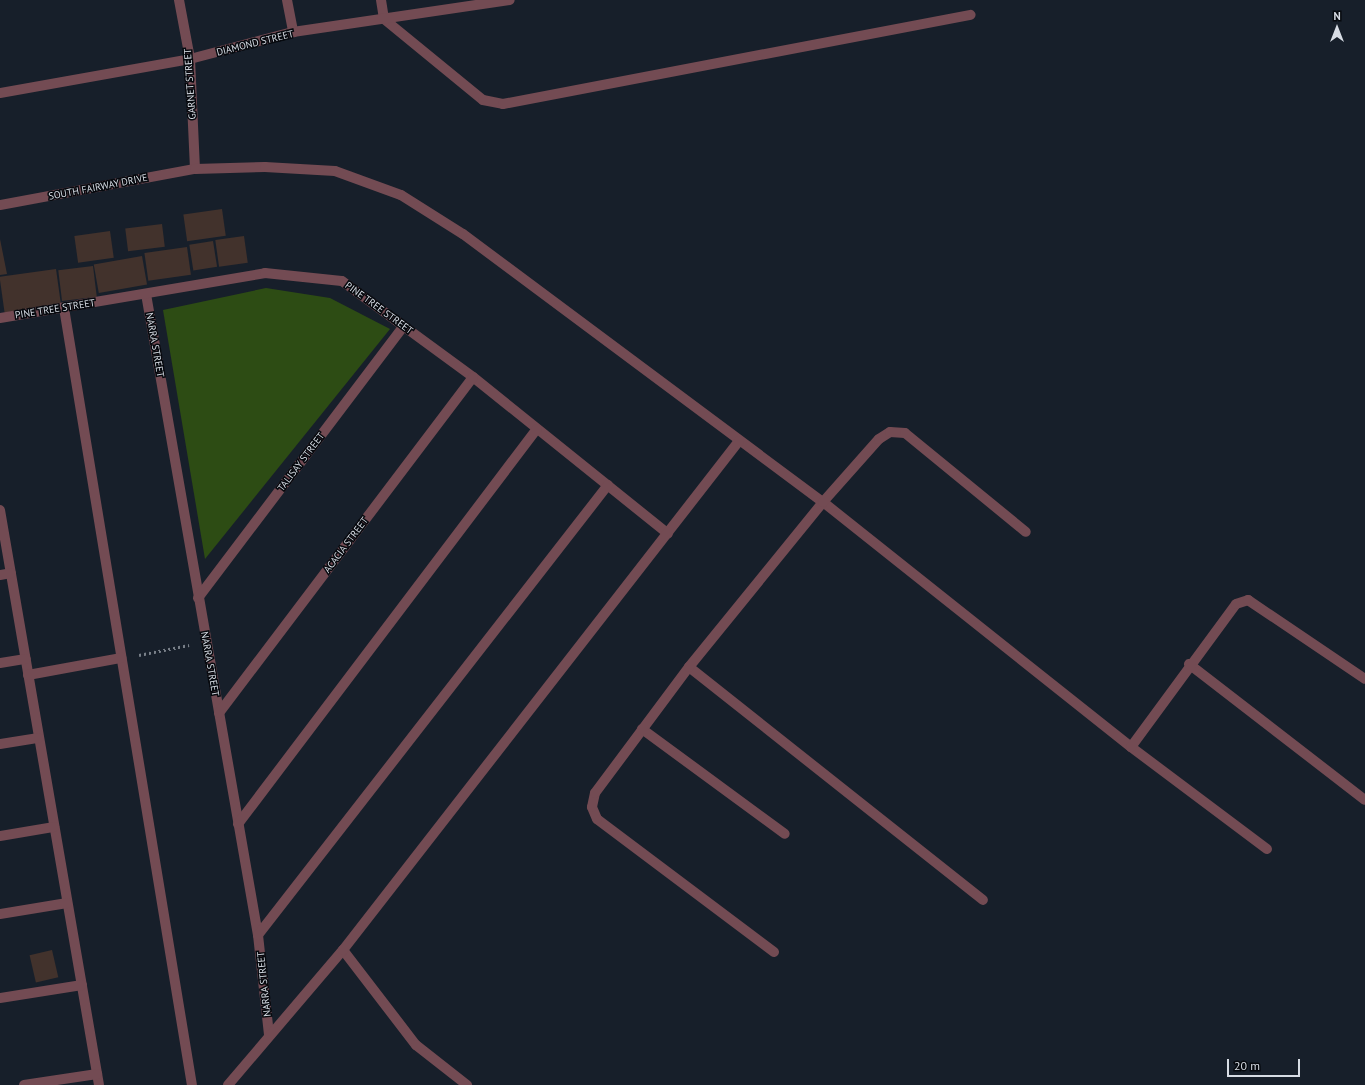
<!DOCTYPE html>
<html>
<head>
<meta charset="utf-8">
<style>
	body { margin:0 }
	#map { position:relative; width:1365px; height:1085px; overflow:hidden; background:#171f2a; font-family:"PT Sans",sans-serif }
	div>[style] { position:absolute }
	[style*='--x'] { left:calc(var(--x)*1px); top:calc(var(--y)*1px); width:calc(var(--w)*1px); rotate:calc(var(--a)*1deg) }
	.green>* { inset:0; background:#2d4c14 }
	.building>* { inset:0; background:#42322c; transform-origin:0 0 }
	.path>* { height:2.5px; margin-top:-1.25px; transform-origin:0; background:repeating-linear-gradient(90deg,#787f88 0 2px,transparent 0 5px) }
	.minor>* { height:10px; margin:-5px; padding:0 5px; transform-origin:5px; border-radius:5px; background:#734b53 }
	span { translate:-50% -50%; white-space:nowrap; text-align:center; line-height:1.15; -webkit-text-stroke:3px #06090e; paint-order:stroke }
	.street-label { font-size:10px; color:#d7dce4 }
	.north { position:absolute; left:1317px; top:8px; width:40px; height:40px; -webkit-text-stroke:3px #06090e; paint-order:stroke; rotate:0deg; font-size:11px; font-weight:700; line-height:16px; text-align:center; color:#d7dce4 }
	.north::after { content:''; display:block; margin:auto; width:14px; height:18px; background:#d7dce4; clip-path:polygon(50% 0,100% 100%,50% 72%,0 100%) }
	.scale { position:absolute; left:1227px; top:1059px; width:73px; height:18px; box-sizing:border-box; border:2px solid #d7dce4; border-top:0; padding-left:5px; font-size:12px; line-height:14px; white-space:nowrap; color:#d7dce4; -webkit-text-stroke:3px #06090e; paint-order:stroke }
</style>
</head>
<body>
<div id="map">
	<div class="green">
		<i style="clip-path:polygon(266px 288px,330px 298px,390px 329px,205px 559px,163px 310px)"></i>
	</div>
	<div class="building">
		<i style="left:222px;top:209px;width:27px;height:39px;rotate:82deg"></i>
		<i style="left:162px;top:224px;width:23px;height:37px;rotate:83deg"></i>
		<i style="left:110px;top:231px;width:27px;height:36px;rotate:82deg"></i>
		<i style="left:244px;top:236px;width:27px;height:29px;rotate:82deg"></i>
		<i style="clip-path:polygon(0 239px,7px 274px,0 275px)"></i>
		<i style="left:213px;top:241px;width:26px;height:24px;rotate:81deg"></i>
		<i style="left:187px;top:247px;width:28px;height:43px;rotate:82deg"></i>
		<i style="left:142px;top:256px;width:29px;height:49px;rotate:80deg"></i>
		<i style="left:93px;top:266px;width:31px;height:35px;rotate:83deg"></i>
		<i style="left:56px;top:269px;width:36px;height:57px;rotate:82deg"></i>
		<i style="left:52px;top:950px;width:28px;height:23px;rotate:77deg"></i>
	</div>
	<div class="path">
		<i style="--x:139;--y:655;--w:51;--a:-11.3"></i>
	</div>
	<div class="minor">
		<i style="--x:179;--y:0;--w:60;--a:79.4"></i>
		<i style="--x:190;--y:59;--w:110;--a:87.4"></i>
		<i style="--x:287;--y:0;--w:33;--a:79"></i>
		<i style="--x:381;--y:0;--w:19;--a:81"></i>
		<i style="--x:384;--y:19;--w:128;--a:39.3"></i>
		<i style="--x:483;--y:100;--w:20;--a:11"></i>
		<i style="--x:503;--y:104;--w:476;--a:-10.8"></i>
		<i style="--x:0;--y:93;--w:193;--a:-10.1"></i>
		<i style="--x:190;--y:59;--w:106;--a:-14.7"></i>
		<i style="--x:293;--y:32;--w:219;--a:-8.4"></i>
		<i style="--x:0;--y:205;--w:198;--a:-10.5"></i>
		<i style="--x:195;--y:169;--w:70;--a:-1.6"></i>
		<i style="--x:265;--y:167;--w:70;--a:3.3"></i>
		<i style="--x:335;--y:171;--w:70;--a:20"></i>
		<i style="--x:401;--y:195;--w:73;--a:32.2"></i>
		<i style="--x:463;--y:234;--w:449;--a:36.7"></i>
		<i style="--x:823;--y:502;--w:394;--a:38.5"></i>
		<i style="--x:1131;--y:747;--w:170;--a:36.9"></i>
		<i style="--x:146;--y:294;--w:651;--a:80.09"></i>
		<i style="--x:258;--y:935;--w:101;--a:83.7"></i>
		<i style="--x:64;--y:308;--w:787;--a:80.65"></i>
		<i style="--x:0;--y:318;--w:269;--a:-9.6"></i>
		<i style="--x:265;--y:273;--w:77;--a:5.9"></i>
		<i style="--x:342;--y:281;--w:162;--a:36.2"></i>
		<i style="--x:473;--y:377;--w:250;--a:38.8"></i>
		<i style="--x:0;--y:510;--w:583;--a:80.23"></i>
		<i style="--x:0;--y:575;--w:11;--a:-10"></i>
		<i style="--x:198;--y:598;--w:341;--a:-52.9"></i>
		<i style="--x:0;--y:663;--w:26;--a:-9"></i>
		<i style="--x:1189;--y:664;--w:222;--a:37.7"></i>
		<i style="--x:689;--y:667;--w:375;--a:38.4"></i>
		<i style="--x:28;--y:675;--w:95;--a:-10.4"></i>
		<i style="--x:219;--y:713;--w:421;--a:-52.9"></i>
		<i style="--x:642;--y:729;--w:177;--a:36.3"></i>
		<i style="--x:0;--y:744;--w:39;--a:-9"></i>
		<i style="--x:1131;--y:747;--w:177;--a:-53.7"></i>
		<i style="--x:1236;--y:604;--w:13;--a:-18"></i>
		<i style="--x:1248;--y:600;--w:141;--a:34"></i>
		<i style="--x:238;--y:824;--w:495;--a:-52.9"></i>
		<i style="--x:0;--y:836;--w:55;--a:-9.5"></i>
		<i style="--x:0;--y:914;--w:68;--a:-9.3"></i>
		<i style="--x:258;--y:935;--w:570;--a:-52.13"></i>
		<i style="--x:343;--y:950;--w:120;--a:52.5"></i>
		<i style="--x:416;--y:1045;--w:65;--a:38.1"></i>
		<i style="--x:774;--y:952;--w:221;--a:-143.1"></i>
		<i style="--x:597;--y:819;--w:13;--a:-113"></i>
		<i style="--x:592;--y:807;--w:14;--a:-78"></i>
		<i style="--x:595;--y:793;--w:157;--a:-53.3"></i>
		<i style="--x:689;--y:667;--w:213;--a:-50.9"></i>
		<i style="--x:823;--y:502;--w:84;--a:-48.4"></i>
		<i style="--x:879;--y:439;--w:13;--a:-32"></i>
		<i style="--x:890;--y:432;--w:15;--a:4"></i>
		<i style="--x:905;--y:433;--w:156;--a:39.3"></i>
		<i style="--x:0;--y:998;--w:83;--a:-9"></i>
		<i style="--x:24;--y:1085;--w:74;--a:-8.6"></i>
		<i style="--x:228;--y:1085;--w:177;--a:-49.6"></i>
		<i style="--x:343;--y:950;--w:645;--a:-52.12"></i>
	</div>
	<div class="street-label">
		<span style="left:255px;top:43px;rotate:-14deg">DIAMOND STREET</span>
		<span style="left:190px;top:84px;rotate:-94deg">GARNET STREET</span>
		<span style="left:98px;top:187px;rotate:-11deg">SOUTH FAIRWAY DRIVE</span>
		<span style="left:379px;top:308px;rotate:36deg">PINE TREE STREET</span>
		<span style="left:55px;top:309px;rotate:-9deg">PINE TREE STREET</span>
		<span style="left:155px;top:345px;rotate:80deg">NARRA STREET</span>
		<span style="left:301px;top:462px;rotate:-53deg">TALISAY STREET</span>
		<span style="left:346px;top:545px;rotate:-53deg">ACACIA STREET</span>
		<span style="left:210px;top:664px;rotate:80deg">NARRA STREET</span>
		<span style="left:264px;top:984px;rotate:-96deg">NARRA STREET</span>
	</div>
	<div class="north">N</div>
	<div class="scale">20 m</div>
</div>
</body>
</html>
